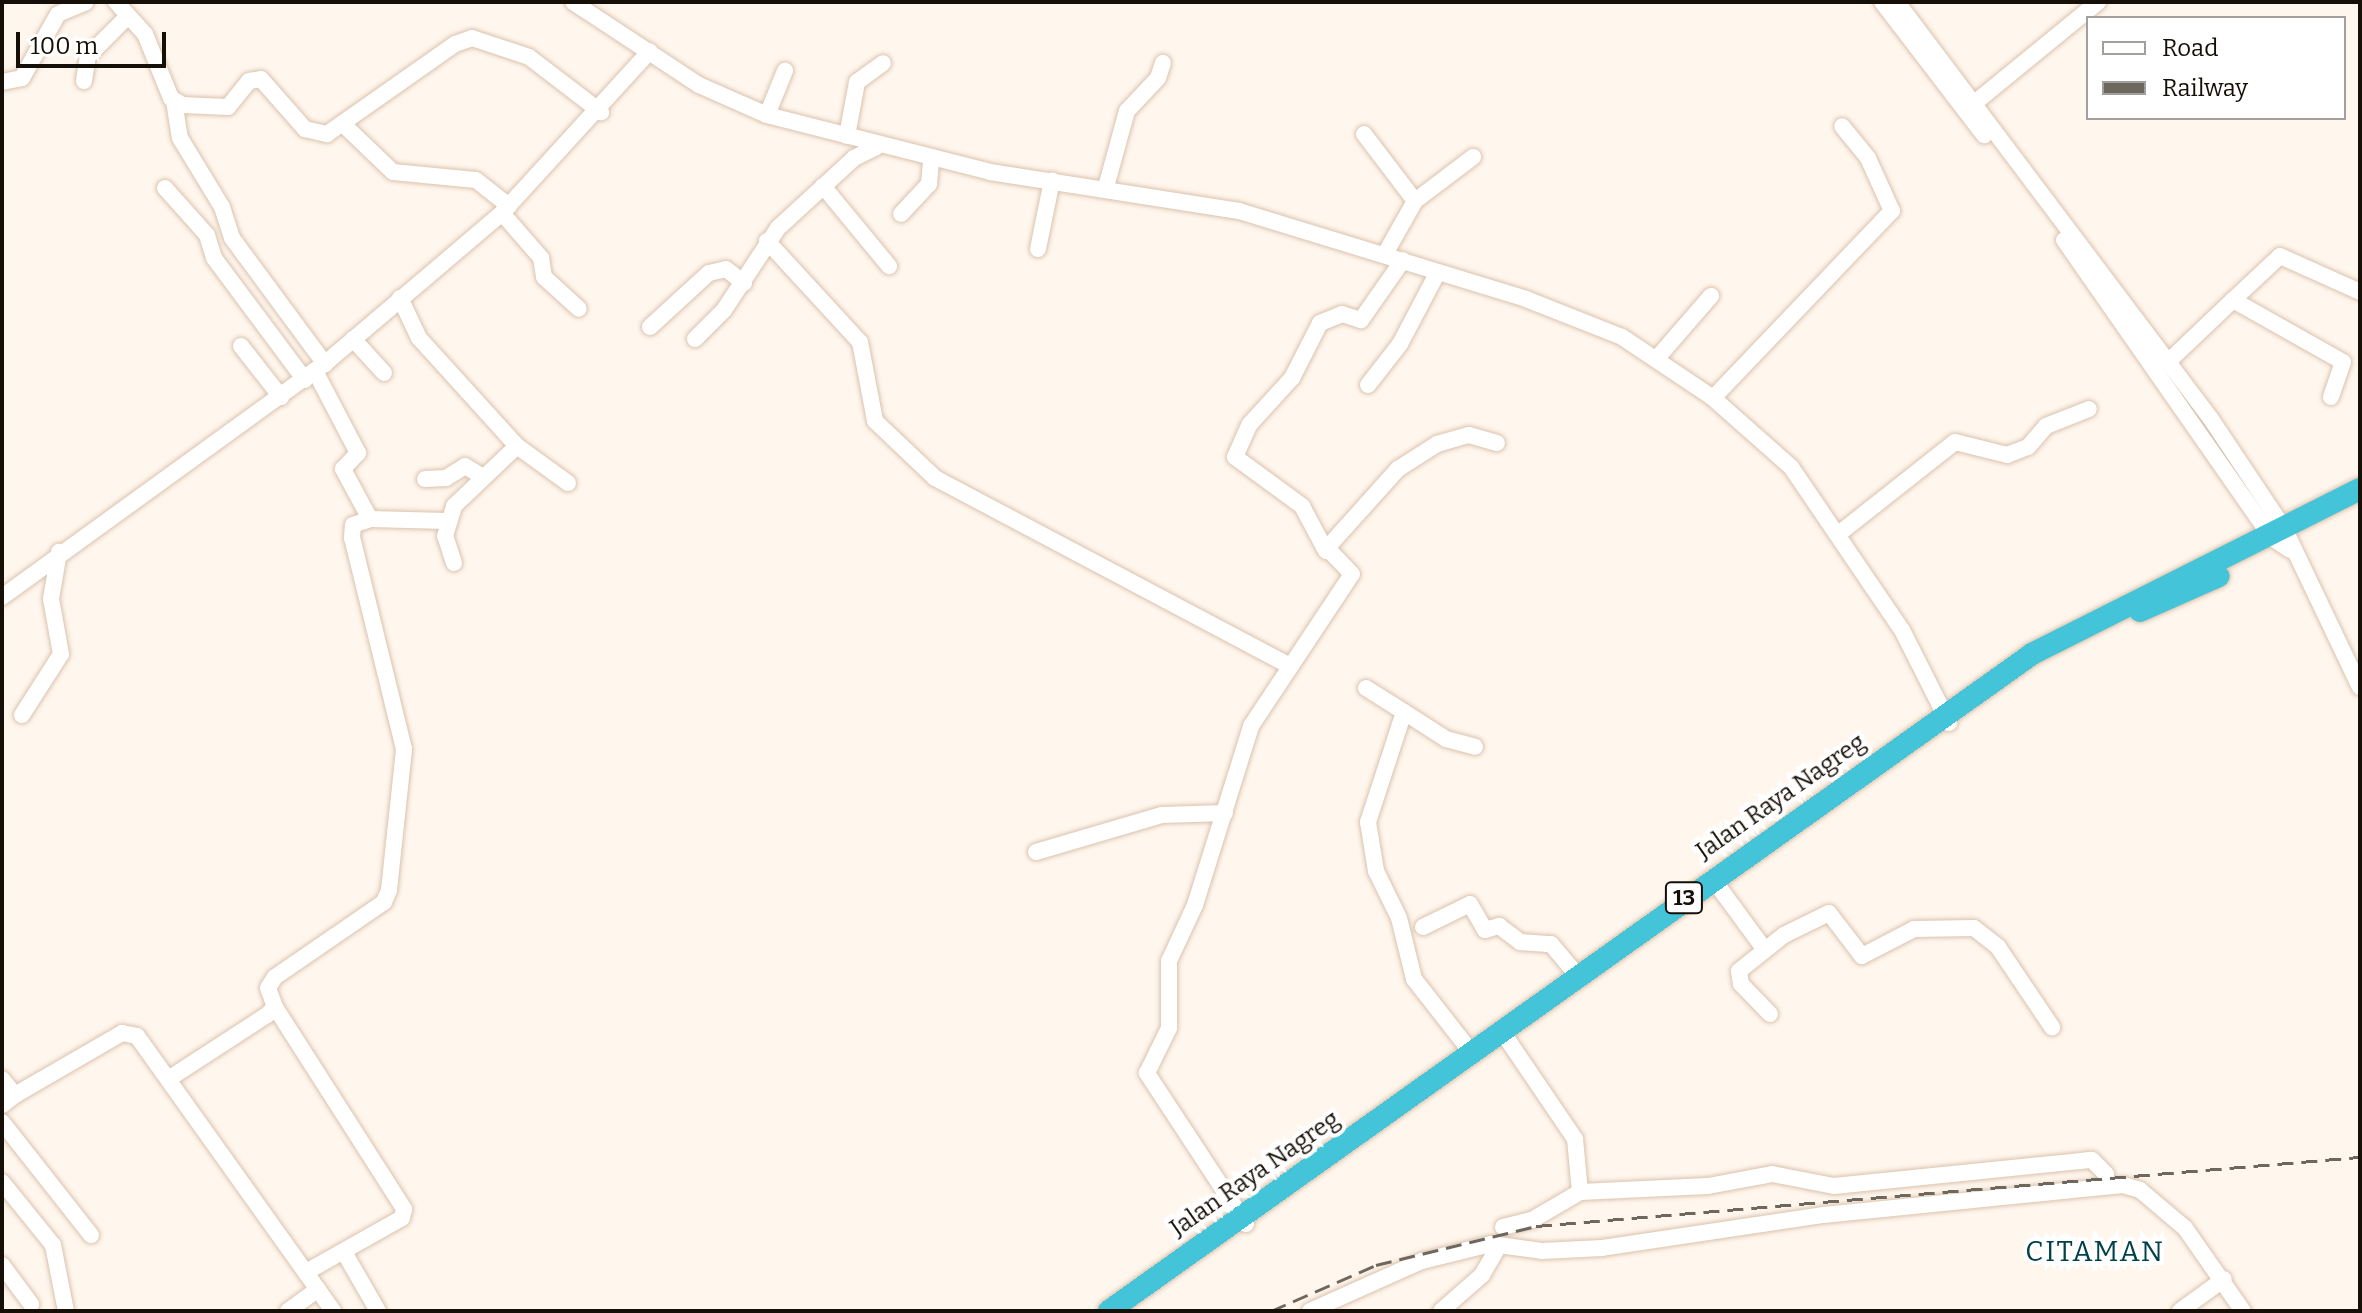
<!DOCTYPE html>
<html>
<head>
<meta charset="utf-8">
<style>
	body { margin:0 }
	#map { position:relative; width:2362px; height:1313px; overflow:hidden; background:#fff6ed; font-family:Bitter,serif }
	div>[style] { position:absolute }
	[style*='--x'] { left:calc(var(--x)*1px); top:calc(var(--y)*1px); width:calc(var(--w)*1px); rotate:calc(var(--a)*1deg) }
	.roads { filter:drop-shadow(0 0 2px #dac3ae) drop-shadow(0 0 2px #dac3ae) }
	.minor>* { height:16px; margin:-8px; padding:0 8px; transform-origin:8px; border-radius:8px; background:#fff }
	.highway>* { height:22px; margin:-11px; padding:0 11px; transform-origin:11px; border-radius:11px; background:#44c4d8 }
	.rail>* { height:3px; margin-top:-1.5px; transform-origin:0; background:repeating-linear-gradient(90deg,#6e675e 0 16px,transparent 0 24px) }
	span { translate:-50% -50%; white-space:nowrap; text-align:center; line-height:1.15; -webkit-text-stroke:8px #fff; paint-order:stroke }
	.shield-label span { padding:2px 6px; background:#fff; border:2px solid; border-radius:6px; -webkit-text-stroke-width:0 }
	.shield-label { font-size:22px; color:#160f07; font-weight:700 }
	.street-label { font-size:24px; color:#160f07 }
	.quarter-label { font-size:28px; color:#00414a; letter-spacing:2px }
	.frame { position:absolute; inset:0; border:4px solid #160f07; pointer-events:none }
	.legend { position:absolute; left:2086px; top:16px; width:260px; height:104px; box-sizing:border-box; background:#fff; border:2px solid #a29f9c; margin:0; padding:10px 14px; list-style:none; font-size:24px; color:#160f07 }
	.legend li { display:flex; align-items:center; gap:16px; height:40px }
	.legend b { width:40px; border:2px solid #a29f9c }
	.scale { position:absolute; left:16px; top:32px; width:150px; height:36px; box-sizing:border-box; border:4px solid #160f07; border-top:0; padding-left:10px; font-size:24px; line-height:28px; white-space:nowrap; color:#160f07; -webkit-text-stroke:6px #fff; paint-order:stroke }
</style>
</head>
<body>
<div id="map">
	<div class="roads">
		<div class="minor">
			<i style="--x:116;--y:2;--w:43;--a:47.8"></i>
			<i style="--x:145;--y:34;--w:69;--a:67.9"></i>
			<i style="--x:171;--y:98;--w:13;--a:32"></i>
			<i style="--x:182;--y:105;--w:46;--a:2.5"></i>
			<i style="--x:228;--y:107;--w:33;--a:-51"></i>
			<i style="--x:249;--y:81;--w:12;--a:-9"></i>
			<i style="--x:261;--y:79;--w:67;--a:48.7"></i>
			<i style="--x:305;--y:129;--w:23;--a:13"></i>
			<i style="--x:327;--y:134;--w:156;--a:-35.1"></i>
			<i style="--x:455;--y:44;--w:18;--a:-19"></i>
			<i style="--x:472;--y:38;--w:60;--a:18.4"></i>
			<i style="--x:529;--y:57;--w:91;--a:37.4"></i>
			<i style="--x:573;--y:2;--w:151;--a:33.4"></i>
			<i style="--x:699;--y:85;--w:74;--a:23.8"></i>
			<i style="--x:767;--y:115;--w:230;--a:14.3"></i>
			<i style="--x:990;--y:172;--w:252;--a:8.9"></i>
			<i style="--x:1239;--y:211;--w:300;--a:17"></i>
			<i style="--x:1526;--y:299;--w:103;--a:21.6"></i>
			<i style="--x:1622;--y:337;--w:110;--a:33.8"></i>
			<i style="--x:1713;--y:398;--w:104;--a:41.5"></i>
			<i style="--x:1791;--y:467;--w:199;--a:55.8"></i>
			<i style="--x:1903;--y:632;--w:102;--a:63.2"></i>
			<i style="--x:1882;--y:2;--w:168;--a:52.5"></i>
			<i style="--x:1897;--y:2;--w:522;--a:53.02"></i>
			<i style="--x:2211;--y:419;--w:133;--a:56.3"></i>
			<i style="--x:2285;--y:530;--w:174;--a:64.5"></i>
			<i style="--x:84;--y:81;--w:25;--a:-81"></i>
			<i style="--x:88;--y:56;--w:55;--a:-45"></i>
			<i style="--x:2;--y:82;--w:20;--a:-11"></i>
			<i style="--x:22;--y:78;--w:73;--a:-60.6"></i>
			<i style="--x:58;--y:14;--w:30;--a:-23"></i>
			<i style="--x:174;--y:101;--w:37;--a:81"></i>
			<i style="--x:180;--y:138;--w:81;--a:58.7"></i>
			<i style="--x:222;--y:207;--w:33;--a:72"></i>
			<i style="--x:232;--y:238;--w:157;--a:53.6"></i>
			<i style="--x:1966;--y:110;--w:171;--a:-39.3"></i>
			<i style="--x:767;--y:115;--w:48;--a:-67.8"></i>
			<i style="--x:345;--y:126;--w:66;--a:43.8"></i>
			<i style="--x:393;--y:172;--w:83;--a:5.5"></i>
			<i style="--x:476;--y:180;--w:42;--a:38.2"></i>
			<i style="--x:1364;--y:134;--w:84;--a:52.7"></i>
			<i style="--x:1415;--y:201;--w:61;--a:119.5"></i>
			<i style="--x:847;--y:136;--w:55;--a:-79.5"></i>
			<i style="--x:857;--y:82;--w:32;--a:-36"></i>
			<i style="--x:823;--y:186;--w:104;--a:50.5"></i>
			<i style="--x:1106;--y:187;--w:79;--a:-74.6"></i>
			<i style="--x:1127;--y:111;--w:45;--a:-46.8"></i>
			<i style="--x:1158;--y:78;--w:16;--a:-72"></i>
			<i style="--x:165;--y:188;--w:63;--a:48.2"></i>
			<i style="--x:207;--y:235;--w:24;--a:73"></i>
			<i style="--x:214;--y:258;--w:152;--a:53.3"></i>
			<i style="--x:1415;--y:201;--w:73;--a:-37.2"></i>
			<i style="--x:502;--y:213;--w:60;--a:49.1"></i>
			<i style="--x:541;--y:258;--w:19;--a:81"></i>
			<i style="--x:544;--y:277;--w:47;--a:42.4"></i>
			<i style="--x:901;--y:214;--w:41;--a:-47"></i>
			<i style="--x:929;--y:184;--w:25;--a:-85"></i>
			<i style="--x:2064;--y:240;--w:362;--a:55.1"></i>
			<i style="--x:2271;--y:537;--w:23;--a:34"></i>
			<i style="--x:767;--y:241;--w:137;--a:47.4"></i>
			<i style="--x:860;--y:342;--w:80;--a:79.2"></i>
			<i style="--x:875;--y:421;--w:83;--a:43.5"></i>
			<i style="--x:935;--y:478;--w:402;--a:27.9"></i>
			<i style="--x:1038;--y:249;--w:70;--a:-78.5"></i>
			<i style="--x:400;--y:298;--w:44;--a:64.6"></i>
			<i style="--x:419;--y:338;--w:146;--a:47.8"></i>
			<i style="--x:517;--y:446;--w:63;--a:36"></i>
			<i style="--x:2233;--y:300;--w:64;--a:-43.1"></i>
			<i style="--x:2280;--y:256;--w:88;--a:24.2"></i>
			<i style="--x:650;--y:327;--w:80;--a:-42.5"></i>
			<i style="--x:709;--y:273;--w:17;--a:-13"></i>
			<i style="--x:726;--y:269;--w:23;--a:38"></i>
			<i style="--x:353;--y:339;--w:46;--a:47.6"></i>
			<i style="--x:695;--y:339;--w:41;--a:-45"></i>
			<i style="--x:724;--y:310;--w:98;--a:-56.6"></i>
			<i style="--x:778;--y:228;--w:103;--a:-42.6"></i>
			<i style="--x:854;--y:158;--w:25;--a:-26"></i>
			<i style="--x:241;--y:346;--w:65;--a:51.9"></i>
			<i style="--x:1658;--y:357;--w:81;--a:-49"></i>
			<i style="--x:2169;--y:361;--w:88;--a:-43.6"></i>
			<i style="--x:2233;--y:300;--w:126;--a:29.4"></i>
			<i style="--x:2343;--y:362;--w:37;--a:109"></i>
			<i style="--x:1368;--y:385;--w:52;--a:-52"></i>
			<i style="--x:1400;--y:344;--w:81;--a:-62.2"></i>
			<i style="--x:1713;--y:398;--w:259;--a:-46.3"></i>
			<i style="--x:1892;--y:211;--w:58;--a:-114.4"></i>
			<i style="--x:1868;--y:158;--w:41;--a:-129.1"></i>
			<i style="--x:425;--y:479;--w:21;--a:-3"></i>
			<i style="--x:446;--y:478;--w:22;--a:-32"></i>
			<i style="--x:465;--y:466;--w:21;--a:31"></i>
			<i style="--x:370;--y:519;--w:77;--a:1.5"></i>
			<i style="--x:1841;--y:532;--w:145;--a:-38.3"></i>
			<i style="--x:1955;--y:442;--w:54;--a:14"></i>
			<i style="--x:2007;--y:455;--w:22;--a:-21"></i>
			<i style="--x:2028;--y:447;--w:28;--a:-49"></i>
			<i style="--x:2046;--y:426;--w:46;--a:-21.6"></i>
			<i style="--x:1326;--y:551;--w:51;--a:-118.1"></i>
			<i style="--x:1302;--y:506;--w:83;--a:-143.8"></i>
			<i style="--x:1235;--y:457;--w:36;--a:-66"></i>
			<i style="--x:1250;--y:424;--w:62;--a:-47.6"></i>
			<i style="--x:1292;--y:378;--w:62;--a:-63"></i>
			<i style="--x:1320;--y:323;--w:24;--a:-22"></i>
			<i style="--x:1342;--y:314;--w:20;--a:18"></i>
			<i style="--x:1361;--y:320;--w:73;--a:-55"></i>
			<i style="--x:454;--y:563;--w:28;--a:-108"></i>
			<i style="--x:445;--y:536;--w:31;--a:-73"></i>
			<i style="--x:454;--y:506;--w:87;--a:-43.6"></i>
			<i style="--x:2;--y:597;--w:402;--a:-35.9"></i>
			<i style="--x:328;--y:361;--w:228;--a:-40.4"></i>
			<i style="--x:502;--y:213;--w:219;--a:-47.6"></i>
			<i style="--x:1366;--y:688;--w:45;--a:32.3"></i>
			<i style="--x:1404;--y:712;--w:116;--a:108.1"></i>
			<i style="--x:1368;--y:822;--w:50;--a:80.7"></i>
			<i style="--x:1376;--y:871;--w:52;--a:63.9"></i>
			<i style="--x:1399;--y:918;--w:63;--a:76.2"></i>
			<i style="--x:1414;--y:979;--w:93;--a:52"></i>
			<i style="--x:1404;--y:712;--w:50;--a:32.7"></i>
			<i style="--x:1446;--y:739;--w:30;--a:15"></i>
			<i style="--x:22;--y:715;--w:72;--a:-57.4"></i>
			<i style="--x:61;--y:654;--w:56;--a:-100.3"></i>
			<i style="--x:51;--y:599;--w:48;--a:-80.3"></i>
			<i style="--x:1036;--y:852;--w:131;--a:-16.4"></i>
			<i style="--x:1162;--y:815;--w:63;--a:-1.8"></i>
			<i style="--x:1718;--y:886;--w:79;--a:53.7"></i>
			<i style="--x:1423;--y:927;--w:52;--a:-26.1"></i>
			<i style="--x:1470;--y:904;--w:30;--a:60"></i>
			<i style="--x:1485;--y:930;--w:15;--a:-16"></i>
			<i style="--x:1499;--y:926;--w:26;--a:37"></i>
			<i style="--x:1520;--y:942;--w:31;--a:4"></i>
			<i style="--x:1551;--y:944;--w:40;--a:50"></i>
			<i style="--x:275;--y:1007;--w:240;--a:57.4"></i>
			<i style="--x:404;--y:1209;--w:9;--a:103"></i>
			<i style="--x:402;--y:1218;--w:110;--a:150.6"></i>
			<i style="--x:1770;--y:1014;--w:42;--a:-134"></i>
			<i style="--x:1741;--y:984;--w:13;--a:-99"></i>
			<i style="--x:1739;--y:971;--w:58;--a:-38.7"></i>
			<i style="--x:1784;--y:935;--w:50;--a:-26.1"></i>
			<i style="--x:1829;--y:913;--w:54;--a:52.5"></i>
			<i style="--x:1862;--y:956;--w:59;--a:-27.4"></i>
			<i style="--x:1914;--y:929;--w:60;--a:-1"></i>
			<i style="--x:1974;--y:928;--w:31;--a:38"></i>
			<i style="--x:1998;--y:947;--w:97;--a:56"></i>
			<i style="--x:1501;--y:1030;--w:132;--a:55.8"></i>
			<i style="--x:1575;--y:1139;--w:53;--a:84.6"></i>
			<i style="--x:170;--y:1078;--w:116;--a:-33"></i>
			<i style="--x:267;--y:1015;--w:11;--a:-45"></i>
			<i style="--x:275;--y:1007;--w:20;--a:-110"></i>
			<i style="--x:268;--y:988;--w:13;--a:-58"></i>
			<i style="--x:275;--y:977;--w:132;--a:-34.5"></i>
			<i style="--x:384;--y:902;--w:13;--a:-67"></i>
			<i style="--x:389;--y:890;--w:142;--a:-83.9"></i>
			<i style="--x:404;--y:749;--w:217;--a:-103.8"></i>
			<i style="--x:352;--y:538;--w:13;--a:-86"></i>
			<i style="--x:353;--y:525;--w:18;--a:-19"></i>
			<i style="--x:370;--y:519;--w:57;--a:-118.4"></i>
			<i style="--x:343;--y:469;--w:22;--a:-47"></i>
			<i style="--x:358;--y:453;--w:93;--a:-117.7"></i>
			<i style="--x:2;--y:1079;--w:21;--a:51"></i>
			<i style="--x:15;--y:1095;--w:16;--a:142"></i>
			<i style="--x:15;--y:1095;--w:124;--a:-30.1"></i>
			<i style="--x:122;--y:1033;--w:15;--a:11"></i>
			<i style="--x:137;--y:1036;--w:338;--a:54.5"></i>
			<i style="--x:2;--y:1122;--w:144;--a:51.8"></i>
			<i style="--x:2;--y:1182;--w:81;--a:51"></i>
			<i style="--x:53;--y:1245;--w:67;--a:78.9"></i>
			<i style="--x:1246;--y:1224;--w:181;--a:-123.3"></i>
			<i style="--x:1147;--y:1073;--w:50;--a:-63.9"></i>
			<i style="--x:1169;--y:1028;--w:67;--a:-90"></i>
			<i style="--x:1169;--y:961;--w:62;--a:-65.1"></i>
			<i style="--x:1195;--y:905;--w:188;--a:-72.6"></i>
			<i style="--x:1251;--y:726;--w:182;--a:-56.4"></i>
			<i style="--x:1352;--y:574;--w:36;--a:-134"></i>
			<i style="--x:1327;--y:548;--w:106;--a:-48.1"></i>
			<i style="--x:1398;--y:469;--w:46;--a:-32.7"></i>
			<i style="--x:1437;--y:444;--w:33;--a:-16"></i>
			<i style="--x:1469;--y:435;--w:29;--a:16"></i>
			<i style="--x:1503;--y:1227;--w:30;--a:-14"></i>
			<i style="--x:1532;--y:1220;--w:56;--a:-30.3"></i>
			<i style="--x:1580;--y:1192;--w:128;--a:-2.7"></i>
			<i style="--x:1708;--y:1186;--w:65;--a:-10.6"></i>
			<i style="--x:1772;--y:1174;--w:63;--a:11"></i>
			<i style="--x:1834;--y:1186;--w:259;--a:-5.8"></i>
			<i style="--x:2092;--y:1160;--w:20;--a:45"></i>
			<i style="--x:344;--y:1252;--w:68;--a:60"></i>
			<i style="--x:2;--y:1265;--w:49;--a:53.4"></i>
			<i style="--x:288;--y:1311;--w:37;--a:-36"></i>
			<i style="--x:1310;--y:1311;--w:123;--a:-24.1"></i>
			<i style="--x:1422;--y:1261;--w:71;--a:-13.8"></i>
			<i style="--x:1491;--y:1244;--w:51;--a:7.8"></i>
			<i style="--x:1542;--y:1251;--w:60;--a:-2.9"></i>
			<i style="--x:1602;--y:1248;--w:223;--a:-8.5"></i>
			<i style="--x:1823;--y:1215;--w:301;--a:-5.7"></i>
			<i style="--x:2123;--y:1185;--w:18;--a:16"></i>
			<i style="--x:2140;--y:1190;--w:59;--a:40.2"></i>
			<i style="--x:2185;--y:1228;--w:101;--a:55.1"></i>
			<i style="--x:1441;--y:1311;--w:55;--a:-41.3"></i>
			<i style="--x:1482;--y:1275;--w:32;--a:-60"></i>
			<i style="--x:2180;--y:1311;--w:54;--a:-36"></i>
		</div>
		<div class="highway">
			<i style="--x:2140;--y:611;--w:86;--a:-23.9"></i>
			<i style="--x:1109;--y:1311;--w:1133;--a:-35.44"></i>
			<i style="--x:2032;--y:654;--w:367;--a:-26.7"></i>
		</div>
	</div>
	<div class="rail">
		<i style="--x:1271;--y:1311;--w:115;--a:-23.7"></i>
		<i style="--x:1376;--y:1265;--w:165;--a:-13.7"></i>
		<i style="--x:1536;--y:1226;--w:827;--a:-4.79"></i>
	</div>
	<div class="shield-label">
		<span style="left:1684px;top:898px">13</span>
	</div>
	<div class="street-label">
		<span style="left:1781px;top:797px;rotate:-35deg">Jalan Raya Nagreg</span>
		<span style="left:1255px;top:1174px;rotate:-35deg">Jalan Raya Nagreg</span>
	</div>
	<div class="quarter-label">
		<span style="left:2095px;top:1252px">CITAMAN</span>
	</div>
	<div class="frame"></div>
	<ul class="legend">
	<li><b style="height:10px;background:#fff"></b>Road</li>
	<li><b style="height:10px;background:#6e675e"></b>Railway</li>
	</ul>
	<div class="scale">100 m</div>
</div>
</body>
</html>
